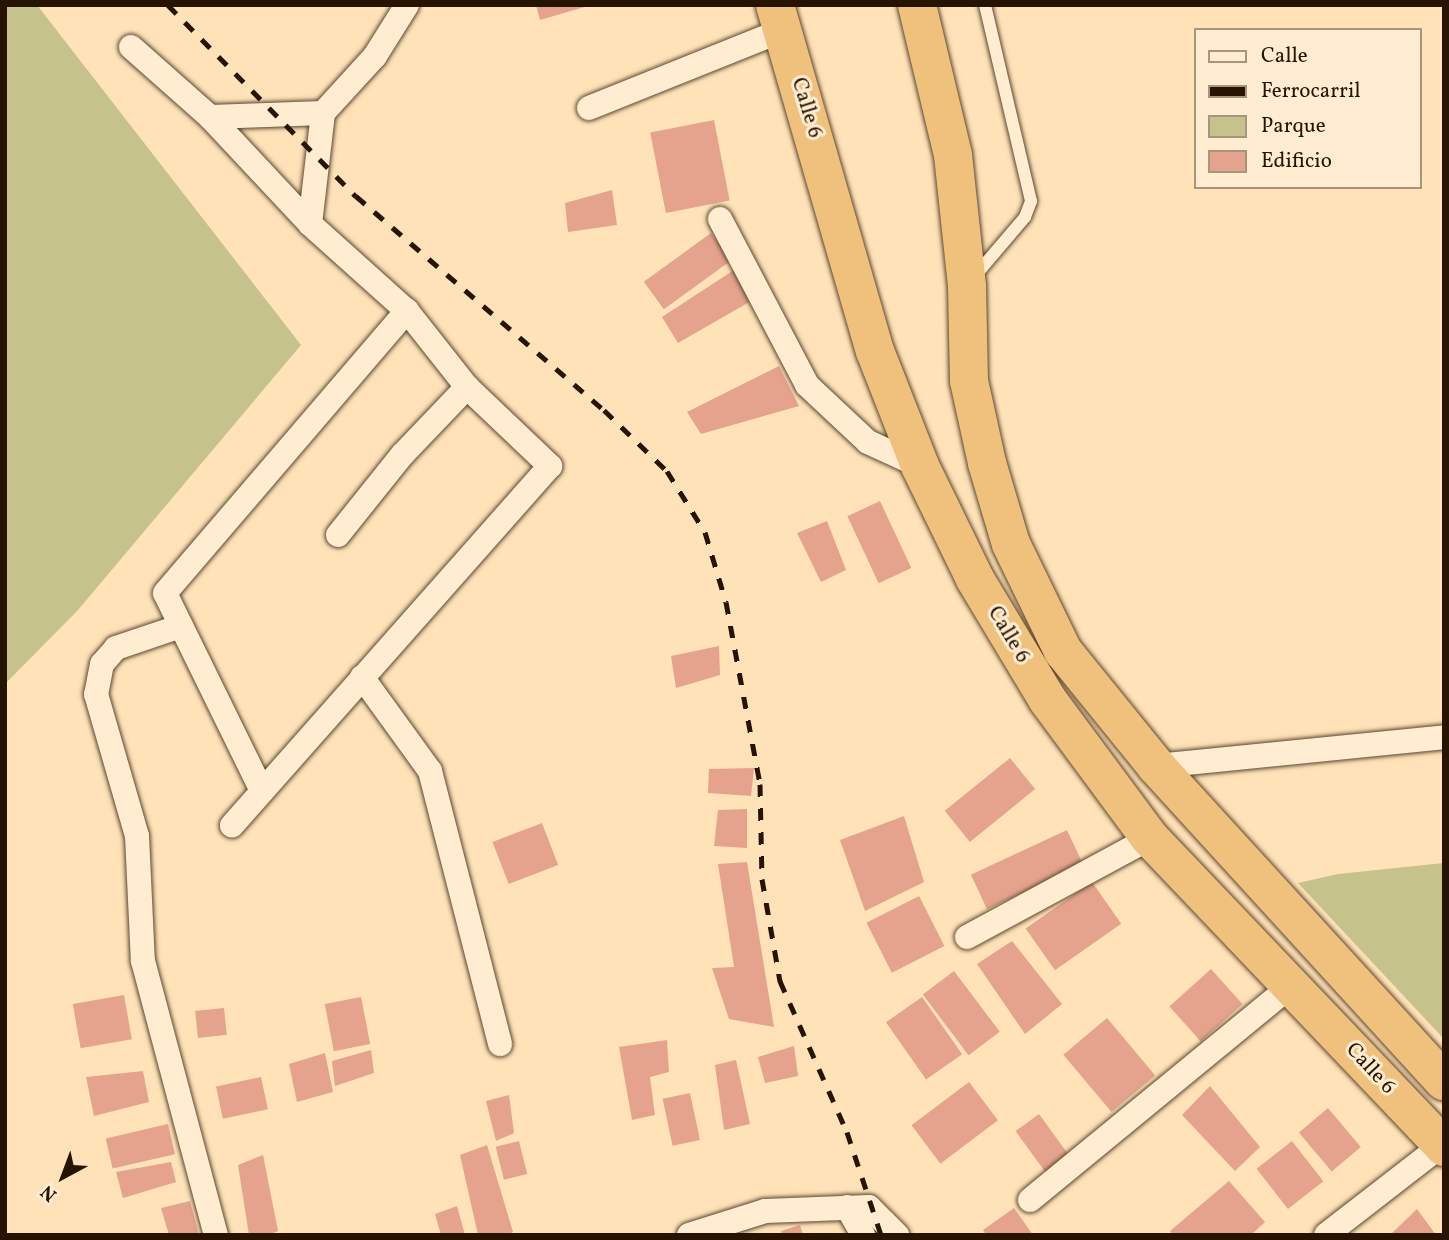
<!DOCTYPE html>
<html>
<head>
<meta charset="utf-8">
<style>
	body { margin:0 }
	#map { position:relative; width:1449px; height:1240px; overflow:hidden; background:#ffe2b8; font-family:Vollkorn,serif }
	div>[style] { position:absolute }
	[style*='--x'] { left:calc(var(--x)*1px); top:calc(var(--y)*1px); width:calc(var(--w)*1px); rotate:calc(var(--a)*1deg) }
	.green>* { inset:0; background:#c5c28b }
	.building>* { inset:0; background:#e5a38d; transform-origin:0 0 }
	.roads { filter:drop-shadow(0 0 2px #5c472f) drop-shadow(0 0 2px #5c472f) }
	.lane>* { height:12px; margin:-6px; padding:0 6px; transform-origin:6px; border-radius:6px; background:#ffecd1 }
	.street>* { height:24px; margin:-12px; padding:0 12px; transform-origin:12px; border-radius:12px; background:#ffecd1 }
	.highway>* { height:38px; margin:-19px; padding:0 19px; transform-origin:19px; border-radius:19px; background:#f0c17c }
	.rail>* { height:5px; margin-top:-2.5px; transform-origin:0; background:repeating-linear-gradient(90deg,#261301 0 12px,transparent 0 24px) }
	span { translate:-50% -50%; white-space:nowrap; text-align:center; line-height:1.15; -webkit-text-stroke:6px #ffecd1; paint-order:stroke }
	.street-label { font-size:21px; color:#261301 }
	.frame { position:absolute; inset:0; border:7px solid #261301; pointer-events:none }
	.legend { position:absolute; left:1194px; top:28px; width:228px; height:161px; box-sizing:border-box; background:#ffecd1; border:2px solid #a8957e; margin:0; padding:9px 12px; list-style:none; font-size:21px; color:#261301 }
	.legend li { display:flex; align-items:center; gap:14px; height:35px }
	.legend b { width:35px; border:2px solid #a8957e }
	.north { position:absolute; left:28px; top:1142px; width:70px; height:70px; -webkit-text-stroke:5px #ffecd1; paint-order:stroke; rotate:221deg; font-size:19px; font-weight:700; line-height:28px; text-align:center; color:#261301 }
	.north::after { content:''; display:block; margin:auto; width:24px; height:32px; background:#261301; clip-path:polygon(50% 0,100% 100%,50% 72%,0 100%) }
</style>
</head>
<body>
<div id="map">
	<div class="green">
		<i style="clip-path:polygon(5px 5px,37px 5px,301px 345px,78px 610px,5px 684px)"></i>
		<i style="clip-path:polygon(1444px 863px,1444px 1039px,1298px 883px,1338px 874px)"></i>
	</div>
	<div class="building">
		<i style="clip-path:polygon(536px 5px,588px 5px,588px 6px,540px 20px)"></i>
		<i style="left:714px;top:120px;width:82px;height:65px;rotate:79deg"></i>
		<i style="clip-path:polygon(612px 190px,617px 225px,568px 232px,565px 203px)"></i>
		<i style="left:711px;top:233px;width:34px;height:83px;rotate:54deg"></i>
		<i style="clip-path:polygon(737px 268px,751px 301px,678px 343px,662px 317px)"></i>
		<i style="clip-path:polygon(779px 366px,799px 406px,701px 434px,687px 412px)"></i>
		<i style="left:880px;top:501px;width:74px;height:36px;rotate:65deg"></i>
		<i style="clip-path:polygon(827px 521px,846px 570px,821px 582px,797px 533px)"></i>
		<i style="clip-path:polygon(719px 646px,720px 675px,676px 688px,671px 656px)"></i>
		<i style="left:1010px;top:758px;width:40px;height:84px;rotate:51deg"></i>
		<i style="clip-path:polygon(754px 768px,751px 796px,708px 793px,709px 769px)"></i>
		<i style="clip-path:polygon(747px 809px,747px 848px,714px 846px,718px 810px)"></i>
		<i style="clip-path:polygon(904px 816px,924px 882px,865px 911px,840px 840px)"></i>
		<i style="left:542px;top:823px;width:45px;height:53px;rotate:69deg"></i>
		<i style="left:1067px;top:830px;width:38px;height:106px;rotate:65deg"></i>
		<i style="clip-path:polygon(747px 862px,774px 1027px,729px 1019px,712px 968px,734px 967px,718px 864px)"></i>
		<i style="left:1092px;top:882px;width:51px;height:81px;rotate:55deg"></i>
		<i style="left:919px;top:896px;width:56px;height:59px;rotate:63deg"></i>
		<i style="clip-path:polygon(1012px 941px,1062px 1004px,1025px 1034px,977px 964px)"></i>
		<i style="left:1211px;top:969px;width:47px;height:56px;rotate:48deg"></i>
		<i style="left:954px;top:971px;width:76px;height:39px;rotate:53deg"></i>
		<i style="left:124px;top:995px;width:45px;height:52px;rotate:80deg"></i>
		<i style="left:361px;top:997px;width:48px;height:37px;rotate:79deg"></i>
		<i style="left:922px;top:997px;width:70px;height:44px;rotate:55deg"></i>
		<i style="left:224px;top:1008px;width:27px;height:29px;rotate:84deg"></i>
		<i style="left:1107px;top:1018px;width:75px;height:57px;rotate:50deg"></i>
		<i style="clip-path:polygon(667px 1040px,669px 1072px,650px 1077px,655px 1115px,632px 1120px,619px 1047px)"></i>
		<i style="clip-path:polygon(794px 1046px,798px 1076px,765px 1083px,758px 1057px)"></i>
		<i style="clip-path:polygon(371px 1050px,374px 1073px,335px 1086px,332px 1061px)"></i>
		<i style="clip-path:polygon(325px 1053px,333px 1092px,297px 1102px,289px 1064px)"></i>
		<i style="clip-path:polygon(736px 1060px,750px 1124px,724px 1130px,715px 1065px)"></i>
		<i style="clip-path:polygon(143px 1071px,149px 1102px,94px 1116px,86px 1077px)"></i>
		<i style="left:261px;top:1077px;width:33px;height:46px;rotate:78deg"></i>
		<i style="left:969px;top:1082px;width:48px;height:72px;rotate:53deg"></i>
		<i style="clip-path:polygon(1210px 1086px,1260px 1147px,1235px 1171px,1182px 1115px)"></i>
		<i style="left:690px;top:1093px;width:48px;height:28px;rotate:78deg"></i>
		<i style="clip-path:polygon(509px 1095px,514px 1133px,496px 1141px,486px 1101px)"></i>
		<i style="left:1328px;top:1108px;width:51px;height:38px;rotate:50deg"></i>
		<i style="left:1039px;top:1114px;width:51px;height:29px;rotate:54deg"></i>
		<i style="left:168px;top:1124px;width:31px;height:64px;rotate:77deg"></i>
		<i style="left:519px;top:1141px;width:34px;height:24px;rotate:76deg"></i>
		<i style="left:1292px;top:1141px;width:51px;height:45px;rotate:52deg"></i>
		<i style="clip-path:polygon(487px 1145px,513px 1232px,506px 1235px,478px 1235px,460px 1155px)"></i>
		<i style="clip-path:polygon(263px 1155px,278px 1231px,268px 1235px,249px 1235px,238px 1165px)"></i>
		<i style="clip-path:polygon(171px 1162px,176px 1182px,123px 1198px,116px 1172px)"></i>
		<i style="clip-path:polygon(1229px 1181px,1265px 1222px,1251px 1235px,1173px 1235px,1170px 1231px)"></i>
		<i style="clip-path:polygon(190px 1201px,199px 1235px,169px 1235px,161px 1208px)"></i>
		<i style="clip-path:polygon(457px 1206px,465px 1235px,441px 1235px,435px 1214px)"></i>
		<i style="clip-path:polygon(1014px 1208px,1033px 1235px,986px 1235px,983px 1230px)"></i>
		<i style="clip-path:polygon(1417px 1209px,1436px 1235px,1390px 1235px)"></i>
		<i style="clip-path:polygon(800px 1225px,803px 1235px,782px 1235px,781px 1231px)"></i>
	</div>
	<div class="roads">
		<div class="lane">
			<i style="--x:974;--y:277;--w:79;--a:-49.6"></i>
			<i style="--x:1025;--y:217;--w:17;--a:-69"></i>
			<i style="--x:1031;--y:201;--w:201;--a:-103.2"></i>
		</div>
		<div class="street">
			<i style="--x:131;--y:47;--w:106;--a:41.5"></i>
			<i style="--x:210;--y:117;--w:146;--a:46.9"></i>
			<i style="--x:310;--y:224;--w:130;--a:41.9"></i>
			<i style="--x:407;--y:311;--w:97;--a:51.7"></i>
			<i style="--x:467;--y:387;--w:115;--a:43.6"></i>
			<i style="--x:550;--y:466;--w:480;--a:131.5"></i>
			<i style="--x:589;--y:108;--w:209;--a:-21.9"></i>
			<i style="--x:210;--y:117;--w:113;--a:-2"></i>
			<i style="--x:720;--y:219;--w:187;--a:62.3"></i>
			<i style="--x:807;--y:385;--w:83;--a:43.1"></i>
			<i style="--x:868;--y:442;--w:57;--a:24.8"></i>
			<i style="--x:310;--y:224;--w:112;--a:-83.3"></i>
			<i style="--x:323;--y:113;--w:77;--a:-47.6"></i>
			<i style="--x:375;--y:56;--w:60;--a:-57.9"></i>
			<i style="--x:338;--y:535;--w:104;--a:-51.3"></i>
			<i style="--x:403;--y:454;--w:93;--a:-46.3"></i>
			<i style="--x:181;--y:626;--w:69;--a:161.3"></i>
			<i style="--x:116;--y:648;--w:21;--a:131"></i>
			<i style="--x:102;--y:664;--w:31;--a:101"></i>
			<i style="--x:96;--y:694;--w:148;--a:73.9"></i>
			<i style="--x:137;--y:836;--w:125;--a:87.3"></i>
			<i style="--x:143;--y:961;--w:284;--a:75.1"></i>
			<i style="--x:362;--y:677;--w:116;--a:54.1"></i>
			<i style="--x:430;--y:771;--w:282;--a:75.6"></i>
			<i style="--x:1156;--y:766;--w:289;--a:-5.7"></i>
			<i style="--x:262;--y:791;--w:220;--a:-116.1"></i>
			<i style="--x:165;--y:593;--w:372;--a:-49.4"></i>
			<i style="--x:967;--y:937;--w:208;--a:-28.4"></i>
			<i style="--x:1030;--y:1200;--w:339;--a:-39.4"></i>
			<i style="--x:847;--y:1207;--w:32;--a:60"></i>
			<i style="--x:689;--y:1235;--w:80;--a:-17.5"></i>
			<i style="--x:765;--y:1211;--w:104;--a:-2.2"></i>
			<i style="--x:869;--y:1207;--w:40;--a:45"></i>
			<i style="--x:1326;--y:1235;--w:147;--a:-37.8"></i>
		</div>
		<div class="highway">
			<i style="--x:775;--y:5;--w:360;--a:73.9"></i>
			<i style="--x:875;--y:351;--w:123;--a:68.6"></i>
			<i style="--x:920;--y:466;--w:126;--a:64"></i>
			<i style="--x:975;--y:579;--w:140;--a:59"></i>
			<i style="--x:1047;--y:699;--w:173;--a:53.5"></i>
			<i style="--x:1150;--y:838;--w:427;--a:46.4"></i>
			<i style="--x:917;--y:5;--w:154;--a:76.5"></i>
			<i style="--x:953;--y:155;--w:132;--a:83.9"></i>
			<i style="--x:967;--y:286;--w:95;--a:88.8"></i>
			<i style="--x:969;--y:381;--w:84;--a:77.6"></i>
			<i style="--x:987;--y:463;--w:84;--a:73.5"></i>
			<i style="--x:1011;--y:544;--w:119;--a:64.1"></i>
			<i style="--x:1063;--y:651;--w:148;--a:51"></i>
			<i style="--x:1156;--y:766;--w:427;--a:47.6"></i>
		</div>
	</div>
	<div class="rail">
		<i style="--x:168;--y:5;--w:268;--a:45.5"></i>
		<i style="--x:356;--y:196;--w:328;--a:40.8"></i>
		<i style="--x:604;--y:410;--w:88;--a:44.1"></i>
		<i style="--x:667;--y:471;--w:72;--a:58.1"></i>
		<i style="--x:705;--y:532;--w:73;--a:73.3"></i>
		<i style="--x:726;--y:602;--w:185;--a:79.4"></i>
		<i style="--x:760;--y:784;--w:95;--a:88.8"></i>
		<i style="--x:762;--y:879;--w:104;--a:80"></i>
		<i style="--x:780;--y:981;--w:165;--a:66.1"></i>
		<i style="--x:847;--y:1132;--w:108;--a:71.7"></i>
	</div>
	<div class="street-label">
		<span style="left:806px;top:108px;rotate:73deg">Calle 6</span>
		<span style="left:1008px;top:635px;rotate:59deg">Calle 6</span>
		<span style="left:1370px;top:1069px;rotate:47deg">Calle 6</span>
	</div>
	<div class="frame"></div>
	<ul class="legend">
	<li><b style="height:9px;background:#ffecd1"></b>Calle</li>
	<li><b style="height:9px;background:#261301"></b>Ferrocarril</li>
	<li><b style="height:19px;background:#c5c28b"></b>Parque</li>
	<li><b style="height:19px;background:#e5a38d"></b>Edificio</li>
	</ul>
	<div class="north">N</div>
</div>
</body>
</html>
